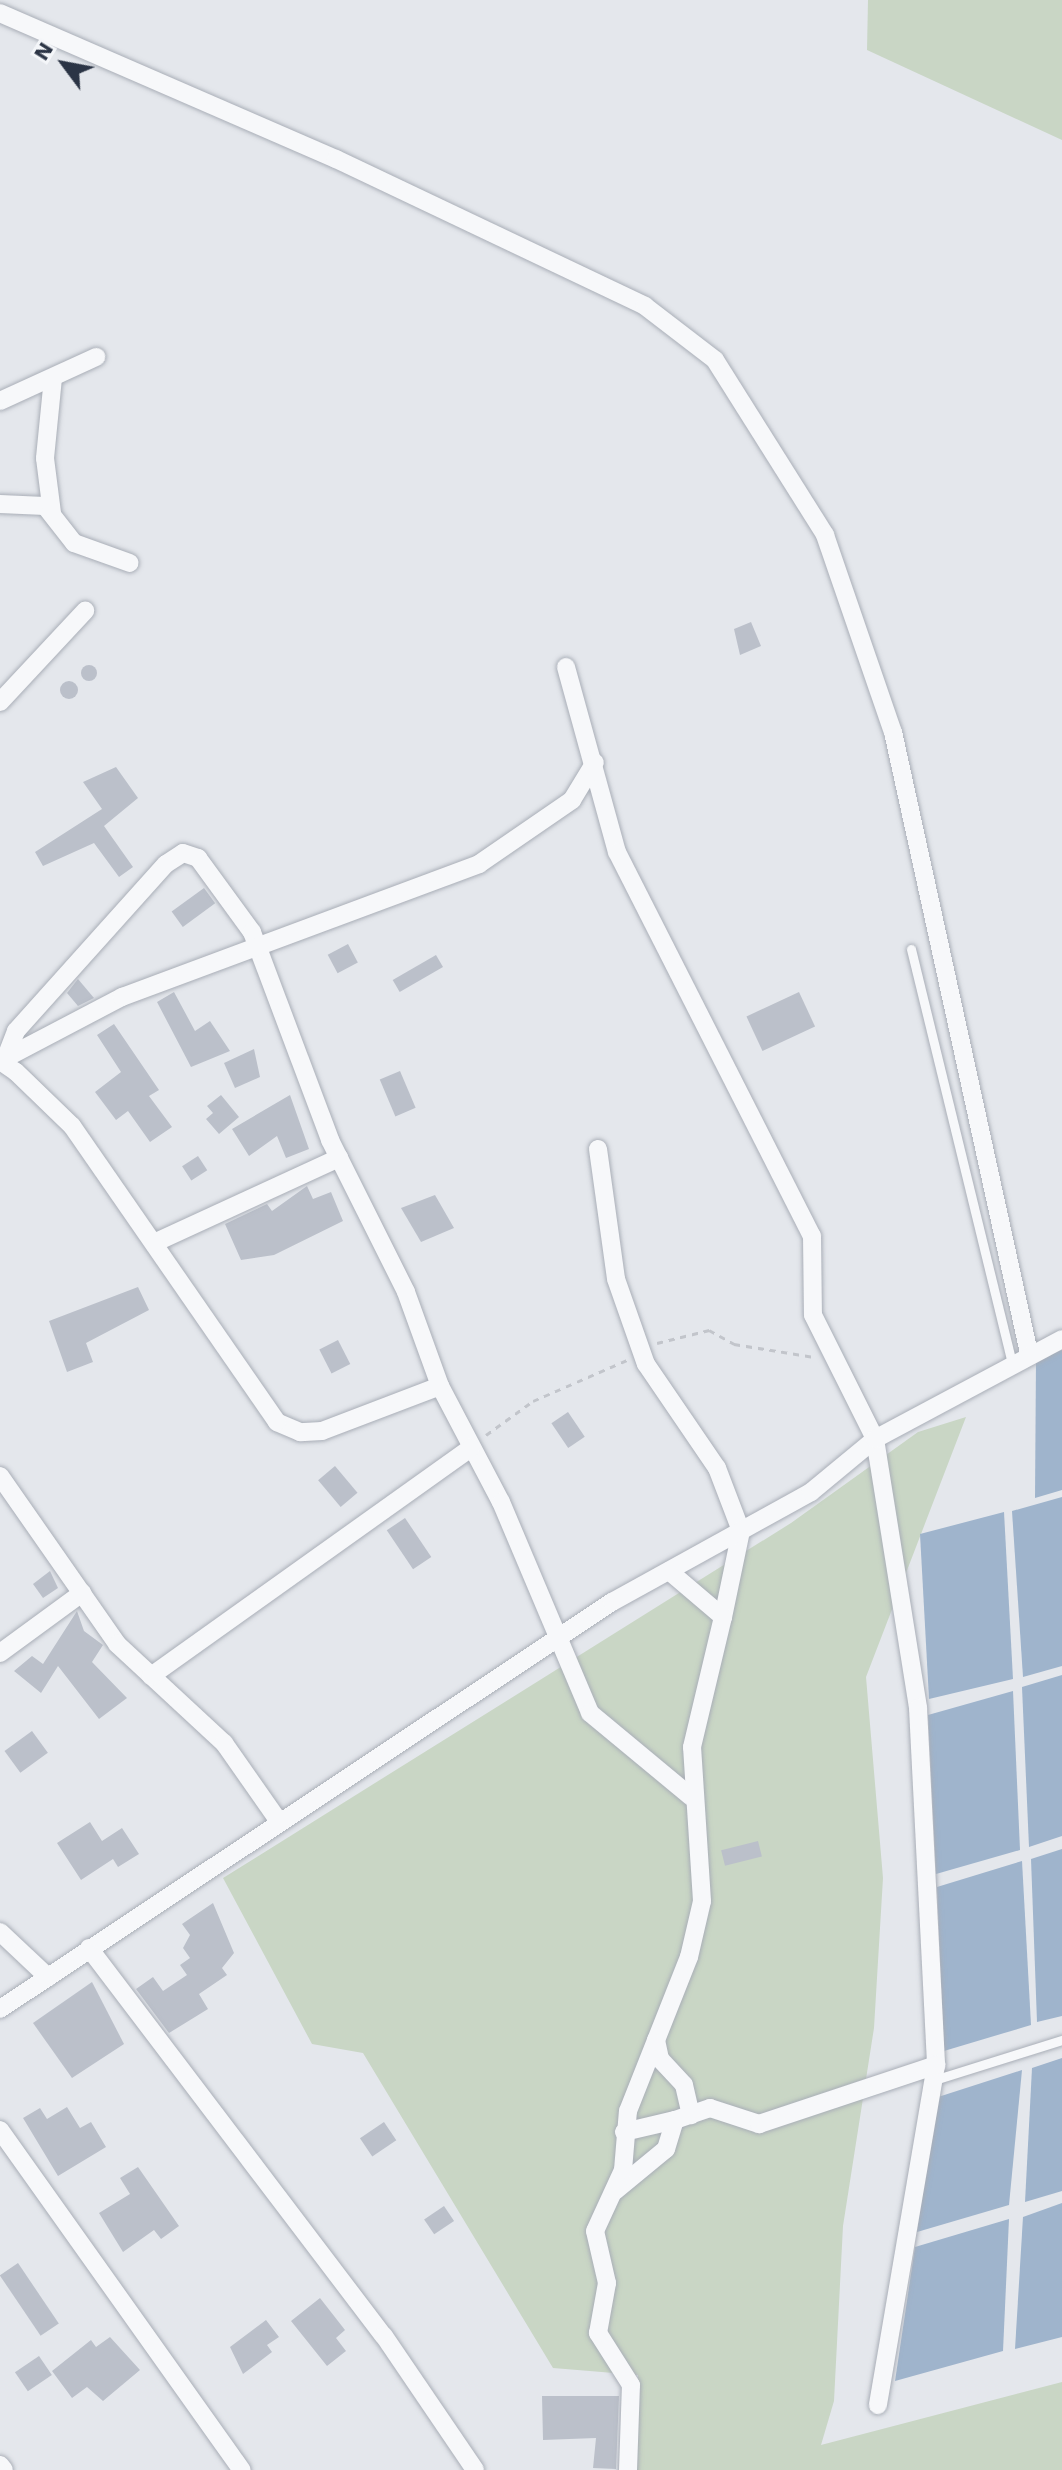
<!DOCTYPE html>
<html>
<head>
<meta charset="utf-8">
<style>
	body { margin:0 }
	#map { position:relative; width:1062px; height:2470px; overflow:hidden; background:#e4e7ec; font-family:"Work Sans",sans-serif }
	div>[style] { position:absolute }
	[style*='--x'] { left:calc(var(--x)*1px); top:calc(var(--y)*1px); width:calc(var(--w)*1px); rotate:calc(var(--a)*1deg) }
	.green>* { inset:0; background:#c9d6c5 }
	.water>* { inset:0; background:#9fb4cc }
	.building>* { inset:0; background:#bbc0ca; transform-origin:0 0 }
	.round { border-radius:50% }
	.path>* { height:3px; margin-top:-1.5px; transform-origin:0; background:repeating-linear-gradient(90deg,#c2c5cb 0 6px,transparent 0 12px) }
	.roads { filter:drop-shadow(0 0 2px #a9aeb7) drop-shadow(0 0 2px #a9aeb7) }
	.service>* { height:9px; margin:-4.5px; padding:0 4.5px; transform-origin:4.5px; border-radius:4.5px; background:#f7f8fa }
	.minor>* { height:18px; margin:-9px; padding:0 9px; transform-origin:9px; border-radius:9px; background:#f7f8fa }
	span { translate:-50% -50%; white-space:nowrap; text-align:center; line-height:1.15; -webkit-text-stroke:8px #f4f6f9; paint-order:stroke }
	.north { position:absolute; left:24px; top:24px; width:80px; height:80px; -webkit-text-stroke:6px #f4f6f9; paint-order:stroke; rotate:302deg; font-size:22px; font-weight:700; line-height:32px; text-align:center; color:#2b3445 }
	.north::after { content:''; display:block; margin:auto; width:28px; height:36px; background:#2b3445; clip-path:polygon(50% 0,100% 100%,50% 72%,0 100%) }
</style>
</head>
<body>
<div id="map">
	<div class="green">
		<i style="clip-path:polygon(868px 0,1062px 0,1062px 140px,867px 50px)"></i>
		<i style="clip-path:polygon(966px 1417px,866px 1677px,883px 1878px,874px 2028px,843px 2226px,834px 2401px,821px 2445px,1062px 2382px,1062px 2470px,636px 2470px,638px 2375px,553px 2368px,363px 2053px,312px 2044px,223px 1878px,791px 1523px,918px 1432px)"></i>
	</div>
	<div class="water">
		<i style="clip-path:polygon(1062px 1350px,1062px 1490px,1035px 1498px,1036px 1360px)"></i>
		<i style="clip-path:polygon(1062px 1497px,1062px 1666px,1023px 1677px,1012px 1511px)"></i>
		<i style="clip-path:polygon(1004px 1512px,1013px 1679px,929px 1699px,920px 1534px)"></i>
		<i style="clip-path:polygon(1062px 1675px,1062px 1836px,1029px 1847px,1022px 1687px)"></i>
		<i style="clip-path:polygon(1013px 1691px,1020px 1850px,936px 1874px,928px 1715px)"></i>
		<i style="clip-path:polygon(1062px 1849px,1062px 2016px,1037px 2022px,1031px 1859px)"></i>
		<i style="clip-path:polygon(1022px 1861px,1031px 2025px,944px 2051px,937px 1887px)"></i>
		<i style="clip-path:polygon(1062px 2058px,1062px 2191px,1025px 2202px,1032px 2068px)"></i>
		<i style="clip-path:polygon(1022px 2070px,1009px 2205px,917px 2232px,935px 2098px)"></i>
		<i style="clip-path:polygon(1062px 2203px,1062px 2337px,1015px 2349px,1023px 2217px)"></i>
		<i style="clip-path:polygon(1009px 2219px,1003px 2351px,895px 2381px,915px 2247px)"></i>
	</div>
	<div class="building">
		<i style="clip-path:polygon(751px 622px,761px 646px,740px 655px,734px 629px)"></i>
		<i class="round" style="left:81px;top:665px;width:16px;height:16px"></i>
		<i class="round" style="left:60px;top:681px;width:18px;height:18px"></i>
		<i style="clip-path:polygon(116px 767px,138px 798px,104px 826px,133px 867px,119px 877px,94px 843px,43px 866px,35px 852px,102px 809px,83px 782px)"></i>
		<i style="left:204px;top:888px;width:19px;height:40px;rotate:54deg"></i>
		<i style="left:348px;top:944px;width:21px;height:23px;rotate:62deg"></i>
		<i style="left:436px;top:955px;width:14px;height:50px;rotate:60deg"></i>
		<i style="clip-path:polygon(78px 979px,94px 998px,78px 1006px,67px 993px)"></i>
		<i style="clip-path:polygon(174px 992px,195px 1031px,210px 1021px,230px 1051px,191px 1067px,157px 1002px)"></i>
		<i style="left:799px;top:992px;width:38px;height:58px;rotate:65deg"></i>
		<i style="clip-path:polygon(114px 1024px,159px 1090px,149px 1096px,172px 1127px,150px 1142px,128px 1111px,116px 1120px,95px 1092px,121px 1072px,97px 1035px)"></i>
		<i style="clip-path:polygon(254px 1049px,260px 1077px,235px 1088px,224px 1063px)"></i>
		<i style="left:400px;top:1071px;width:40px;height:22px;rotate:67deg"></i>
		<i style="clip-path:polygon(221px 1095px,239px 1117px,219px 1134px,206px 1119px,213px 1113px,207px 1106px)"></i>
		<i style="clip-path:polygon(290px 1095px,309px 1149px,286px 1158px,277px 1136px,249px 1156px,232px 1129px)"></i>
		<i style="left:198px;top:1156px;width:17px;height:19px;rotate:57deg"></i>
		<i style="clip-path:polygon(307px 1186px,313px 1199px,331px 1192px,343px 1221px,274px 1255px,241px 1260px,225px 1224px,267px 1204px,272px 1211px)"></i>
		<i style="clip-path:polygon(435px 1195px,454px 1228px,421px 1242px,401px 1208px)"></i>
		<i style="clip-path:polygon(138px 1287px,149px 1310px,86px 1343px,93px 1362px,67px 1372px,49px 1321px)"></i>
		<i style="left:338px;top:1340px;width:27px;height:21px;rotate:63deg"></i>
		<i style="left:568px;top:1412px;width:30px;height:20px;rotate:56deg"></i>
		<i style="left:335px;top:1466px;width:35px;height:22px;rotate:50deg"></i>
		<i style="left:405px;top:1518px;width:47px;height:22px;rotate:56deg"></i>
		<i style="clip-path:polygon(50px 1571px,58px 1588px,43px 1598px,33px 1584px)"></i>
		<i style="clip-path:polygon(77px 1611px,84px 1631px,103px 1645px,92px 1662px,127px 1698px,99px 1719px,58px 1666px,41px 1693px,14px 1671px,32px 1656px,43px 1664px)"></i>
		<i style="left:32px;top:1731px;width:27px;height:34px;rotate:54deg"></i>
		<i style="clip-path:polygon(90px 1822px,102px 1841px,122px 1828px,139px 1854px,118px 1867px,113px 1859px,81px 1880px,57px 1843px)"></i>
		<i style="left:758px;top:1841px;width:16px;height:38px;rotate:76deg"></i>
		<i style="clip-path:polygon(213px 1903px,234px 1953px,222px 1968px,227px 1975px,199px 1994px,208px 2009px,169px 2033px,136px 1989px,153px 1977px,163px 1991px,187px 1975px,180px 1965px,190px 1958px,183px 1948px,190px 1935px,182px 1924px)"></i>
		<i style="clip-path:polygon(92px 1982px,124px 2044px,72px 2078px,33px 2023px)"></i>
		<i style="clip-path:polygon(67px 2107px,80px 2128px,91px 2122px,106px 2147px,58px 2176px,23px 2118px,40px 2108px,47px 2119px)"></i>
		<i style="left:384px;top:2122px;width:22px;height:29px;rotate:56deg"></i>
		<i style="clip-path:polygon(138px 2167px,179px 2226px,161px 2239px,154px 2230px,123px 2252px,99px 2213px,130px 2194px,120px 2178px)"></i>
		<i style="left:444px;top:2206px;width:18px;height:24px;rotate:56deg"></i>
		<i style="left:18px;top:2263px;width:73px;height:22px;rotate:56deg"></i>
		<i style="clip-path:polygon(320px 2298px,345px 2330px,336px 2338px,346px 2351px,327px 2366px,291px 2321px)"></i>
		<i style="clip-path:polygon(266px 2320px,279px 2337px,267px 2345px,272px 2352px,243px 2374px,230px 2347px)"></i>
		<i style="clip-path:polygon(110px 2337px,140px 2370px,103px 2401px,87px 2387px,72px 2398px,52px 2371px,91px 2340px,96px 2347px)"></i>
		<i style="left:39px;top:2356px;width:23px;height:29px;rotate:56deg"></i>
		<i style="clip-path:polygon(542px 2396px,619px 2396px,616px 2469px,593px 2468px,596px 2438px,543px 2440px)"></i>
	</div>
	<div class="path">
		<i style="--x:657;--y:1343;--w:54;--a:-14"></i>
		<i style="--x:709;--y:1330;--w:29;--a:29"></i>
		<i style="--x:734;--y:1344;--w:81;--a:9.2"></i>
		<i style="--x:486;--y:1435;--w:58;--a:-35.9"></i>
		<i style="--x:533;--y:1401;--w:103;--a:-23.6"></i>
	</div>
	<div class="roads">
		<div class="service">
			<i style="--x:911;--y:949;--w:423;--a:76.3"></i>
			<i style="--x:934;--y:2080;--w:134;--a:-17.4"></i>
		</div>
		<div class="minor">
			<i style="--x:0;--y:13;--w:366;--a:23.5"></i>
			<i style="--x:336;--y:159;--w:342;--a:25.4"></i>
			<i style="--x:645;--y:306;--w:88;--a:37.6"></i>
			<i style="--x:715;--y:360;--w:207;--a:57.8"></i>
			<i style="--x:825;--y:535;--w:208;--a:71"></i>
			<i style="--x:893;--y:732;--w:636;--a:77.65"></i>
			<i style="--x:0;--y:401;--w:106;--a:-24.6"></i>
			<i style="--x:0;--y:504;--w:45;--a:2.5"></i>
			<i style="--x:45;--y:506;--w:47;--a:51.9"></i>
			<i style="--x:74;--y:543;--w:59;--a:19.7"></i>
			<i style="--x:52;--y:513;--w:55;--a:-97.3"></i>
			<i style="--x:45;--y:458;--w:80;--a:-84.3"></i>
			<i style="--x:566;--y:667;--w:192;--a:74.6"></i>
			<i style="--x:617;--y:852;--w:431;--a:63.1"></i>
			<i style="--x:812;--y:1236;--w:79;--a:89.3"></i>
			<i style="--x:813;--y:1315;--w:139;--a:63.4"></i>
			<i style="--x:875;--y:1439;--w:272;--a:80.9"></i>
			<i style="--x:918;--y:1708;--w:357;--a:87.1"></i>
			<i style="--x:936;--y:2065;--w:345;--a:99.7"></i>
			<i style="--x:0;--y:702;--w:125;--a:-47"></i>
			<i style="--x:6;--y:1057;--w:28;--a:-69"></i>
			<i style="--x:16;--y:1031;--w:224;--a:-48.1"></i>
			<i style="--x:166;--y:864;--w:20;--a:-33"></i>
			<i style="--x:183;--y:853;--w:16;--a:18"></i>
			<i style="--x:198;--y:858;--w:92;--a:53.9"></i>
			<i style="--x:252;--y:932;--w:222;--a:69.4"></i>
			<i style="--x:330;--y:1140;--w:170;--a:63.4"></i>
			<i style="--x:406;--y:1292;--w:100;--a:70.1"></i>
			<i style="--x:440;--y:1386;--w:131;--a:62.3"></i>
			<i style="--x:501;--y:1502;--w:229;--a:67.1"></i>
			<i style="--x:590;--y:1713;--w:131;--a:39.7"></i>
			<i style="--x:598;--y:1149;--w:131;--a:82.1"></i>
			<i style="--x:616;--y:1279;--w:90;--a:70.6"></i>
			<i style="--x:646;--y:1364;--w:126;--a:55.7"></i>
			<i style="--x:717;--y:1468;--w:67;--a:69.1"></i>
			<i style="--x:741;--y:1531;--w:88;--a:101.8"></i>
			<i style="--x:154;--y:1243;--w:204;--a:-24.7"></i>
			<i style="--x:440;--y:1386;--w:126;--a:159.1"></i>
			<i style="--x:322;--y:1431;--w:22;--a:177"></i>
			<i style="--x:300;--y:1432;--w:25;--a:-157"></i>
			<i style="--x:277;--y:1422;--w:360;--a:-124.7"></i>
			<i style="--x:72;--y:1126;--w:78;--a:-136"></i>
			<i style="--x:16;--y:1072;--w:19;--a:-145"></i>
			<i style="--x:0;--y:1061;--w:138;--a:-27.7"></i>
			<i style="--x:122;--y:997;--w:381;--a:-20.4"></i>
			<i style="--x:479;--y:864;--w:113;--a:-34.5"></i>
			<i style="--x:572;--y:800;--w:44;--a:-58.8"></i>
			<i style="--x:0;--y:1476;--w:205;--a:55.1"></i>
			<i style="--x:117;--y:1644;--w:146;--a:42.8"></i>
			<i style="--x:224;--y:1743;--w:94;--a:55"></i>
			<i style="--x:0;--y:1653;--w:102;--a:-36.2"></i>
			<i style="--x:151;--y:1676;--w:393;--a:-35.5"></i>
			<i style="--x:0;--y:1932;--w:66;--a:43.2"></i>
			<i style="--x:89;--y:1948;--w:487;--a:52.8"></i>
			<i style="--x:384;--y:2336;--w:162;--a:55.8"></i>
			<i style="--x:0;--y:2009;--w:735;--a:-33.63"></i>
			<i style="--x:612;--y:1602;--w:227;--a:-28.9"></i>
			<i style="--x:811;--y:1492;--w:83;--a:-39.6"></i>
			<i style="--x:875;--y:1439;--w:212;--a:-28.1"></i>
			<i style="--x:656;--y:2040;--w:19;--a:78"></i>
			<i style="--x:660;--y:2059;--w:35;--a:47"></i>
			<i style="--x:684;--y:2085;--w:31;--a:77"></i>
			<i style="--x:0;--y:2130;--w:417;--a:54.6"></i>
			<i style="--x:624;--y:2132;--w:52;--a:-13.2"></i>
			<i style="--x:615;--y:2191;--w:66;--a:-39.5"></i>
			<i style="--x:666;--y:2149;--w:30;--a:-73"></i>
			<i style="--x:675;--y:2120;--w:37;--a:-19"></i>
			<i style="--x:710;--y:2108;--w:52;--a:18.1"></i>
			<i style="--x:759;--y:2124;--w:187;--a:-18.4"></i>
			<i style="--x:0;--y:2465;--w:6;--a:51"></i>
			<i style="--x:628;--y:2470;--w:85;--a:-88"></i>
			<i style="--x:631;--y:2385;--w:62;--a:-122.4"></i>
			<i style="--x:598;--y:2333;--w:51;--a:-79.8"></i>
			<i style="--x:607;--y:2283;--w:53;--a:-103"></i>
			<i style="--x:595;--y:2231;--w:67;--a:-65.3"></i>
			<i style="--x:623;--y:2170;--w:59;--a:-85.2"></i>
			<i style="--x:628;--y:2111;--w:166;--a:-68.4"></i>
			<i style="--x:689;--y:1957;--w:57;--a:-76.9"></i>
			<i style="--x:702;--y:1901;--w:154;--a:-93.7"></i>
			<i style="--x:692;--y:1747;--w:134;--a:-76.6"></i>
			<i style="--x:723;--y:1617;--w:71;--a:-139.6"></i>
		</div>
	</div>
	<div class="north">N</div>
</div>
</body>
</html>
